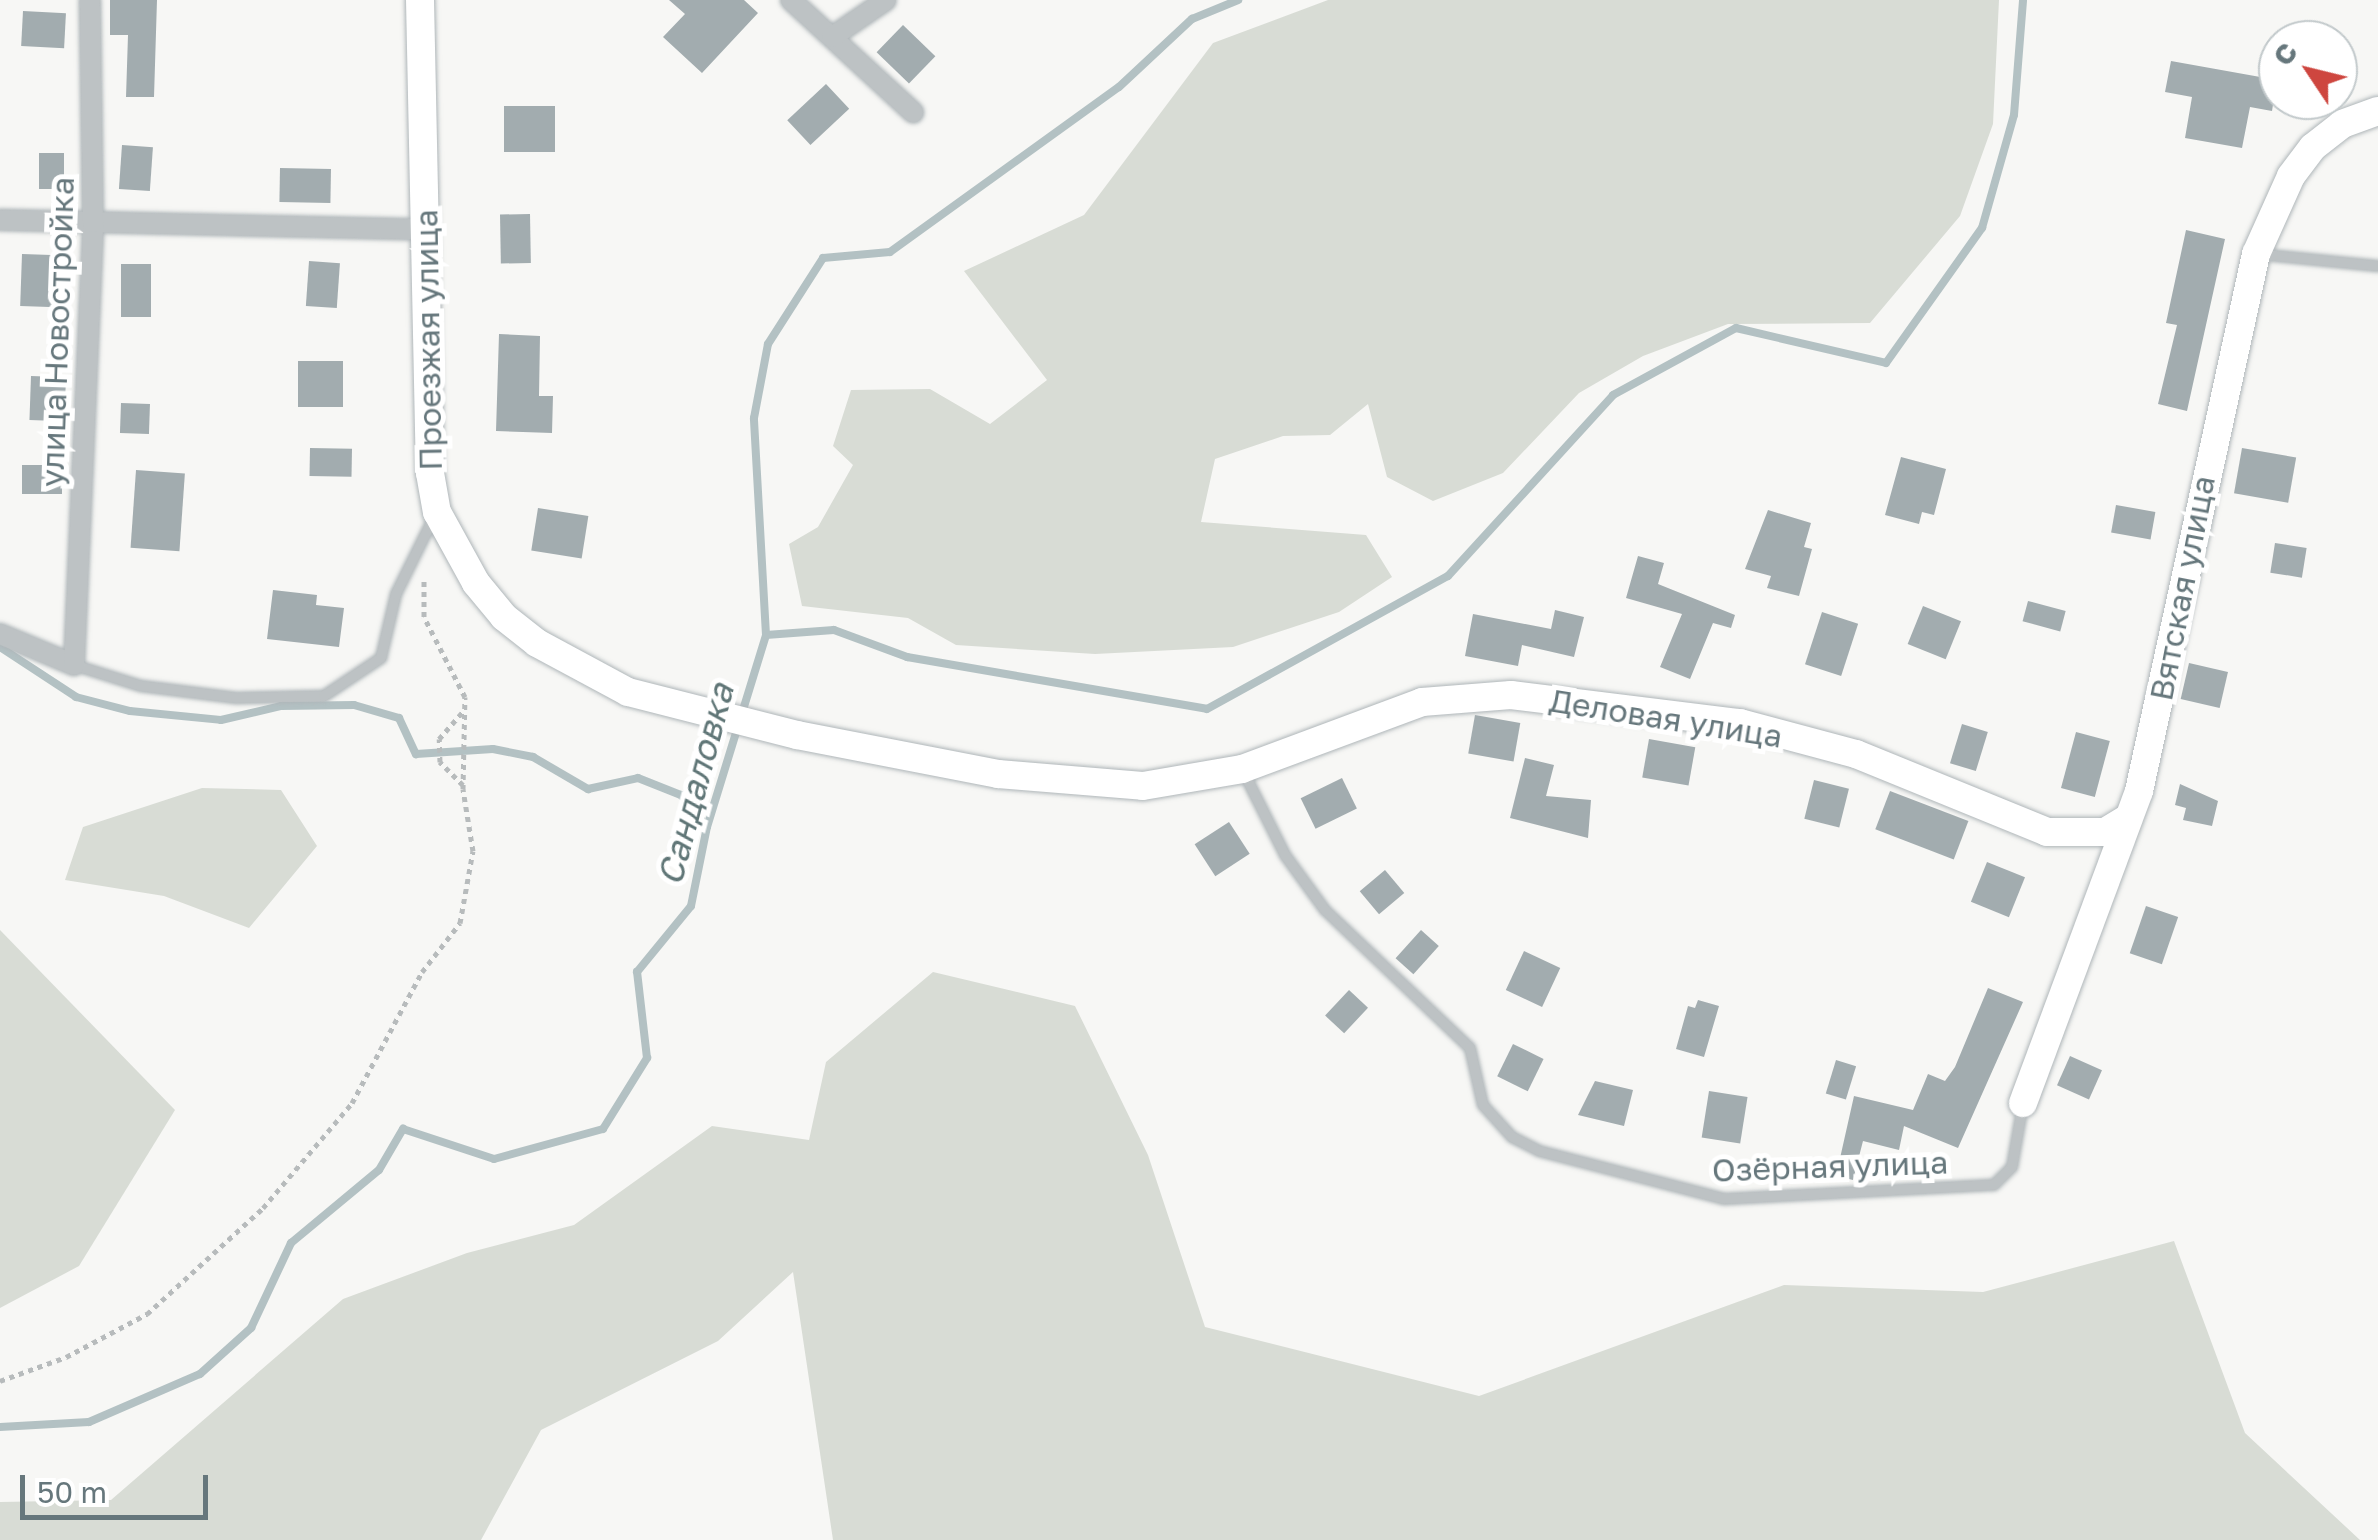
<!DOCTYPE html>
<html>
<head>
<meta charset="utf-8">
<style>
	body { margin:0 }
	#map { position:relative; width:2378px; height:1540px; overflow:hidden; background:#f7f7f5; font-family:"Golos Text",sans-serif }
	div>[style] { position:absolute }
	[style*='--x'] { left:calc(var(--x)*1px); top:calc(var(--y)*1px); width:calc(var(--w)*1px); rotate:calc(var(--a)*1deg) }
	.green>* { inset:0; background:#d8dcd5 }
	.stream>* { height:8px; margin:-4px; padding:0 4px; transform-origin:4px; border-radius:4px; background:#b3c1c3 }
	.building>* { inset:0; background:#a2acaf; transform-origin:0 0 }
	.path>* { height:5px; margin-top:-2.5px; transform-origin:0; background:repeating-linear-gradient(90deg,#b7bbbc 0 5px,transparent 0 10px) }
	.roads { filter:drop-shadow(0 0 2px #afb6b9) drop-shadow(0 0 2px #afb6b9) }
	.lane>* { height:10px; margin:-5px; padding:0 5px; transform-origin:5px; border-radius:5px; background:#bdc2c4 }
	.street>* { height:20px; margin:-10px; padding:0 10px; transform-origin:10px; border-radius:10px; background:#bdc2c4 }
	.secondary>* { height:28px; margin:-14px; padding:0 14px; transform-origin:14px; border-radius:14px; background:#fff }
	span { translate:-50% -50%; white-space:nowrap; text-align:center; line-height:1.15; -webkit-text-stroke:10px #fff; paint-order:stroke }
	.street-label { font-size:32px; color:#66777c }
	.water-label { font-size:35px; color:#607677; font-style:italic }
	.north { position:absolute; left:2258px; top:20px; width:100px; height:100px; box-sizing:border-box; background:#fff; border:2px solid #c2c9cb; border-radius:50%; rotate:305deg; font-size:28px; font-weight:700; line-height:40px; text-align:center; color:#66777c }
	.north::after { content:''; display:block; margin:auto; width:35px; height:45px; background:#ce463f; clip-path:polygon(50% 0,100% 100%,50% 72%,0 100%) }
	.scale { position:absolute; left:20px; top:1475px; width:188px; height:45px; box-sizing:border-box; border:5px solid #66777c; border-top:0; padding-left:12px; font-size:30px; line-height:35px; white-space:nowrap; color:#66777c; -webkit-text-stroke:8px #fff; paint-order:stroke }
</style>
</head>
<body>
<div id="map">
	<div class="green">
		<i style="clip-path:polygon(1328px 0,1999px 0,1993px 124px,1960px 216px,1870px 323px,1728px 324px,1643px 356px,1579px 393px,1503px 473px,1433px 501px,1387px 477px,1368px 404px,1330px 435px,1283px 436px,1215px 459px,1201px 522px,1366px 535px,1392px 577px,1339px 612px,1233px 647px,1095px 654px,956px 645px,908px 618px,802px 606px,789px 544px,818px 527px,853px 465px,833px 446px,851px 390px,930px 389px,990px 424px,1047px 380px,964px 271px,1084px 215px,1213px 43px)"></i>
		<i style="clip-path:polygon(202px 788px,281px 790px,317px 846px,249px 928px,164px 896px,65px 880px,83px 827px)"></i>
		<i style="clip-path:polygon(0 930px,175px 1110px,79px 1266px,0 1308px)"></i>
		<i style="clip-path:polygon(933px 972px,1075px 1006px,1148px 1155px,1205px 1327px,1479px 1396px,1784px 1285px,1983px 1292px,2174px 1241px,2245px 1433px,2360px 1540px,833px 1540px,793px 1272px,718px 1341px,541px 1430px,481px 1540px,0 1540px,0 1502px,111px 1500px,343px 1299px,467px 1253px,574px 1225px,712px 1126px,809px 1140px,826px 1062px)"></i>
	</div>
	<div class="stream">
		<i style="--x:766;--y:635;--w:68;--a:-4.2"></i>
		<i style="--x:834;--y:630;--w:78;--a:20.3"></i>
		<i style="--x:907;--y:657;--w:304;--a:9.8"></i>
		<i style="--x:1207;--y:709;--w:275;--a:-28.9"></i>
		<i style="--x:1448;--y:576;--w:245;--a:-47.6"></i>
		<i style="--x:1613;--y:395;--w:140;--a:-28.6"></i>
		<i style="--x:1736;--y:328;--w:154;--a:13.1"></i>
		<i style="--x:1886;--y:363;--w:166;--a:-54.6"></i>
		<i style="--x:1982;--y:228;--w:117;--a:-74.2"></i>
		<i style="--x:2014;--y:115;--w:115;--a:-85.5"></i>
		<i style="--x:0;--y:647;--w:91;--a:33.3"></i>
		<i style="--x:76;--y:697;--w:56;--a:14.5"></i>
		<i style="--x:130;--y:711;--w:91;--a:5.6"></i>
		<i style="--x:221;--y:720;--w:62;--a:-13.1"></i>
		<i style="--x:281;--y:706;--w:73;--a:-0.8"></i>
		<i style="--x:354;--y:705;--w:47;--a:16.1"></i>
		<i style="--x:399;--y:718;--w:40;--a:65"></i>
		<i style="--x:416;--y:754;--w:77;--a:-3.7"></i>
		<i style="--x:493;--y:749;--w:41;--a:11.3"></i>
		<i style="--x:533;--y:757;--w:64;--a:30.2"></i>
		<i style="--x:588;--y:789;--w:51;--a:-12.4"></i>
		<i style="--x:638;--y:778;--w:46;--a:21.6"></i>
		<i style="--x:681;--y:795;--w:41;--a:50.9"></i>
		<i style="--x:0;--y:1427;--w:89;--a:-3.2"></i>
		<i style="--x:89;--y:1422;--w:121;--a:-23.4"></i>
		<i style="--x:200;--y:1374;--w:69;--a:-42"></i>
		<i style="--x:251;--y:1328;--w:94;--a:-64.8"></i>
		<i style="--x:291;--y:1243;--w:114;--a:-39.7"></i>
		<i style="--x:379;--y:1170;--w:48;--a:-59.7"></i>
		<i style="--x:403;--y:1129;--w:96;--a:18.2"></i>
		<i style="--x:494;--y:1159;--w:113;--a:-15.4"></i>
		<i style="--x:603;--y:1129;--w:84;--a:-58.2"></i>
		<i style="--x:647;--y:1058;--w:87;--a:-96.6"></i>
		<i style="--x:637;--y:972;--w:85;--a:-50.7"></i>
		<i style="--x:691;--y:906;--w:81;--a:-78.6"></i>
		<i style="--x:707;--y:827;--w:201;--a:-72.9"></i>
		<i style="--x:766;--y:635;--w:217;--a:-93.2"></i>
		<i style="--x:754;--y:418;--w:75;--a:-79.3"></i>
		<i style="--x:768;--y:344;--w:102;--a:-57.4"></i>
		<i style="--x:823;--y:258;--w:67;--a:-5.1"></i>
		<i style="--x:890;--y:252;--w:282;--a:-35.8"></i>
		<i style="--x:1119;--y:87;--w:100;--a:-43"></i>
		<i style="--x:1192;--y:19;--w:50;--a:-22.4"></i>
	</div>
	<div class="building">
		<i style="clip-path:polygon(110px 0,157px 0,154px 97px,126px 97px,128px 35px,110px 35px)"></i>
		<i style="clip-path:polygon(669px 0,744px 0,758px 13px,702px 73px,663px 37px,685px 14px)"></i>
		<i style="left:23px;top:11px;width:43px;height:35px;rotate:3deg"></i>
		<i style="left:903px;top:25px;width:45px;height:38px;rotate:44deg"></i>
		<i style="clip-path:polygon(2171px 61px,2277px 80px,2272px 111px,2250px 107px,2242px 148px,2185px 138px,2192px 97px,2165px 92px)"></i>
		<i style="left:826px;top:84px;width:34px;height:53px;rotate:47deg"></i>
		<i style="left:504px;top:106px;width:51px;height:46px"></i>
		<i style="left:122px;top:145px;width:31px;height:44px;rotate:4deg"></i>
		<i style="left:39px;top:153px;width:25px;height:36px"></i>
		<i style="left:280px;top:168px;width:51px;height:34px;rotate:1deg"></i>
		<i style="left:530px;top:214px;width:49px;height:30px;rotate:89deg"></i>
		<i style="clip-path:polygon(2186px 230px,2225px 239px,2187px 411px,2158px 404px,2177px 325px,2166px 323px)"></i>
		<i style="left:22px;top:254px;width:37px;height:52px;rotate:2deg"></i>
		<i style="left:309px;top:261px;width:31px;height:45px;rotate:4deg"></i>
		<i style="left:121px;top:264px;width:30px;height:53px"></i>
		<i style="clip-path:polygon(499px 334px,540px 336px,539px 396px,553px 396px,552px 433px,496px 431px)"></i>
		<i style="left:298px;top:361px;width:45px;height:46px"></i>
		<i style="left:31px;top:376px;width:35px;height:44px;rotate:2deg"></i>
		<i style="left:121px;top:403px;width:29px;height:30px;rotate:2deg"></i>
		<i style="left:310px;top:448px;width:42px;height:28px;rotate:1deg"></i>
		<i style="left:2242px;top:448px;width:55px;height:46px;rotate:10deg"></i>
		<i style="clip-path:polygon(1901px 457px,1946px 469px,1934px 515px,1922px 512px,1919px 524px,1885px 515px)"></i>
		<i style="left:22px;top:465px;width:40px;height:29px"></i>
		<i style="left:136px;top:470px;width:49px;height:78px;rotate:4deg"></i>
		<i style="left:2116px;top:505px;width:40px;height:28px;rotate:10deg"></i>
		<i style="left:538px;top:508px;width:51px;height:43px;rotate:9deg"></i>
		<i style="clip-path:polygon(1768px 510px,1811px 523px,1804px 547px,1812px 549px,1799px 596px,1767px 588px,1771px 576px,1745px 569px)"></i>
		<i style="left:2275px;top:543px;width:32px;height:30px;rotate:9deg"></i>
		<i style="clip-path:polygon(1638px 556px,1664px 563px,1658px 584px,1735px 615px,1731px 628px,1713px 623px,1690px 679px,1660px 667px,1682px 614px,1626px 598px)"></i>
		<i style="clip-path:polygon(273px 590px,317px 595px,316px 605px,344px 608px,339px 647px,267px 639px)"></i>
		<i style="left:2028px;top:601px;width:39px;height:21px;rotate:15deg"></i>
		<i style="left:1923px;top:606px;width:41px;height:41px;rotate:22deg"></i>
		<i style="clip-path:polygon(1555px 610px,1584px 617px,1574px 657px,1522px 645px,1518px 666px,1465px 656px,1473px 614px,1551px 629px)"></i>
		<i style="left:1822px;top:612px;width:38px;height:55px;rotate:18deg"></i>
		<i style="left:2189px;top:663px;width:40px;height:37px;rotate:13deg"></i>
		<i style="left:1475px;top:715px;width:46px;height:39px;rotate:10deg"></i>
		<i style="left:1962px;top:724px;width:27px;height:41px;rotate:17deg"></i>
		<i style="left:2076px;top:732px;width:35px;height:58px;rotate:15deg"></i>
		<i style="left:1649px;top:739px;width:47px;height:39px;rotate:10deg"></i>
		<i style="clip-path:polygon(1525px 758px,1554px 765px,1546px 796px,1591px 800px,1588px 838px,1510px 818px)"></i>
		<i style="left:1342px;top:778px;width:34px;height:46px;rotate:64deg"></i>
		<i style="left:1814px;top:780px;width:36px;height:40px;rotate:14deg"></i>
		<i style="clip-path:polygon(2180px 784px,2218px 801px,2212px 826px,2183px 820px,2186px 808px,2175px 805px)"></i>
		<i style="left:1890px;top:791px;width:84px;height:41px;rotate:21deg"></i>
		<i style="left:1229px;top:822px;width:38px;height:41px;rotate:57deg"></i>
		<i style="left:1987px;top:862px;width:41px;height:43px;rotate:22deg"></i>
		<i style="left:1385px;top:870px;width:30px;height:33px;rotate:50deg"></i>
		<i style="left:2146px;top:906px;width:34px;height:50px;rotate:19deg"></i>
		<i style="left:1421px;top:930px;width:24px;height:38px;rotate:42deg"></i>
		<i style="left:1524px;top:951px;width:40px;height:43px;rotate:25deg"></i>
		<i style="clip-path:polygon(1988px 988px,2023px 1002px,1958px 1148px,1904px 1126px,1899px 1150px,1863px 1141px,1853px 1180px,1836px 1176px,1854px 1096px,1913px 1110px,1928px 1074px,1945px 1081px,1955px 1067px)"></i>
		<i style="left:1349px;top:990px;width:26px;height:35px;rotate:43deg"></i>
		<i style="clip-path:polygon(1698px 1000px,1719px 1006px,1704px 1057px,1676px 1049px,1688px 1006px,1695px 1008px)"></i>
		<i style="left:1513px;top:1044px;width:34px;height:36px;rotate:26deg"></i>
		<i style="left:2070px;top:1056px;width:35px;height:32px;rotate:24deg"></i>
		<i style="left:1836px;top:1060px;width:21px;height:35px;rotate:17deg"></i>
		<i style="clip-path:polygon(1595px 1081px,1633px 1090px,1624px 1126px,1578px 1115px)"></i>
		<i style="left:1709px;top:1091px;width:39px;height:47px;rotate:9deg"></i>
	</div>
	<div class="path">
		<i style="--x:463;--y:785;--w:33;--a:-135"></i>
		<i style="--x:440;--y:762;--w:23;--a:-92"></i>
		<i style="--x:439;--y:739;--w:37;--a:-49"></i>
		<i style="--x:0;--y:1381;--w:70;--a:-20"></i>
		<i style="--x:66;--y:1357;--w:92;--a:-28"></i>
		<i style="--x:147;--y:1314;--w:157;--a:-42.4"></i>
		<i style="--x:263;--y:1208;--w:138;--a:-49.7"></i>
		<i style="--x:352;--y:1103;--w:149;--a:-61.9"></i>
		<i style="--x:422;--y:972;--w:62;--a:-52.2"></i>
		<i style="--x:460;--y:923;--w:73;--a:-79.8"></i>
		<i style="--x:473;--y:851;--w:63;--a:-99.2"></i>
		<i style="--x:463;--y:789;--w:92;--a:-88.8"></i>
		<i style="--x:465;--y:697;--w:90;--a:-117.1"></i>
		<i style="--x:424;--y:617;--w:40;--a:-90"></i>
	</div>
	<div class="roads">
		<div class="lane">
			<i style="--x:2257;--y:254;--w:122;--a:5.7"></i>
			<i style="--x:74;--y:665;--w:70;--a:17.4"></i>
			<i style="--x:141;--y:686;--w:96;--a:7.2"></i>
			<i style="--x:236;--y:698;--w:88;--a:-1.3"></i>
			<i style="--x:324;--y:696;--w:69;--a:-33.7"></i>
			<i style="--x:381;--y:658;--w:66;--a:-76.8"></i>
			<i style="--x:396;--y:594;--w:86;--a:-63.7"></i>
			<i style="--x:1243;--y:771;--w:94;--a:63.4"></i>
			<i style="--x:1285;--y:855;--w:68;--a:54"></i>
			<i style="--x:1325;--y:910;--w:200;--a:43.6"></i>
			<i style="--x:1470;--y:1048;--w:58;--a:77.2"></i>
			<i style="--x:1483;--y:1105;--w:43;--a:47.8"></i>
			<i style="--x:1512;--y:1137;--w:30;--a:27"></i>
			<i style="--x:1539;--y:1151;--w:191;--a:14.5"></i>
			<i style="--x:1724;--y:1199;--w:270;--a:-3"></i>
			<i style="--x:1994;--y:1185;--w:25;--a:-45"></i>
			<i style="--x:2012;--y:1167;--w:64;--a:-80.1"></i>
		</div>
		<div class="street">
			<i style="--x:791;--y:0;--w:166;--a:42.6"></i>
			<i style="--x:832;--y:37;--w:65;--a:-34.4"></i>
			<i style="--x:0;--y:220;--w:425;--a:1.3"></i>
			<i style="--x:0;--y:634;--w:80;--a:22.7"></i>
			<i style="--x:74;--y:665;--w:443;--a:-87.5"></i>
			<i style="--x:93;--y:222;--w:222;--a:-90.8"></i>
		</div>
		<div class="secondary">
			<i style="--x:420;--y:0;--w:473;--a:88.8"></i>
			<i style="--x:430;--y:473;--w:40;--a:80"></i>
			<i style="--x:437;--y:512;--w:81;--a:61.2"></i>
			<i style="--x:476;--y:583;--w:44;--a:50.5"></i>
			<i style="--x:504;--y:617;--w:42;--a:38.2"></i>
			<i style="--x:537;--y:643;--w:103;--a:28.3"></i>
			<i style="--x:628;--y:692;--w:174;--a:14.3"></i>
			<i style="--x:797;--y:735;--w:205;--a:11"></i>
			<i style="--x:998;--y:774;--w:145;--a:4.7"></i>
			<i style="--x:1143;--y:786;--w:100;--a:-9.7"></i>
			<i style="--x:1242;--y:769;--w:192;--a:-20.4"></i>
			<i style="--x:1422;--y:702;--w:89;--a:-4.5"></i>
			<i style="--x:1511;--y:695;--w:231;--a:7"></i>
			<i style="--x:1740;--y:723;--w:120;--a:15"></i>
			<i style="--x:1856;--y:754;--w:206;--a:22.2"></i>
			<i style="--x:2047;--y:832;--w:58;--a:0"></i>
			<i style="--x:2105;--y:832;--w:27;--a:-31"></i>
			<i style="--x:2023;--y:1103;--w:333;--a:-69.6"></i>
			<i style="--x:2139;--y:791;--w:550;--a:-77.71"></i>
			<i style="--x:2256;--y:254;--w:85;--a:-65.8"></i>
			<i style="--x:2291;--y:176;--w:36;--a:-53"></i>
			<i style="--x:2313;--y:147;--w:37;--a:-38"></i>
			<i style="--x:2342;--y:124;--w:38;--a:-20"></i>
		</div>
	</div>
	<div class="street-label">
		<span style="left:57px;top:332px;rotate:-88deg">улица Новостройка</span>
		<span style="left:428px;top:340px;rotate:-91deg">Проезжая улица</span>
		<span style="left:2182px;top:588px;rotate:-79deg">Вятская улица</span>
		<span style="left:1666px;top:718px;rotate:9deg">Деловая улица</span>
		<span style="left:1830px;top:1166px;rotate:-2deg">Озёрная улица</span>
	</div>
	<div class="water-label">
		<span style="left:695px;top:784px;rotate:-75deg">Сандаловка</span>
	</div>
	<div class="north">С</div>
	<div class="scale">50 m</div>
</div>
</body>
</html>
